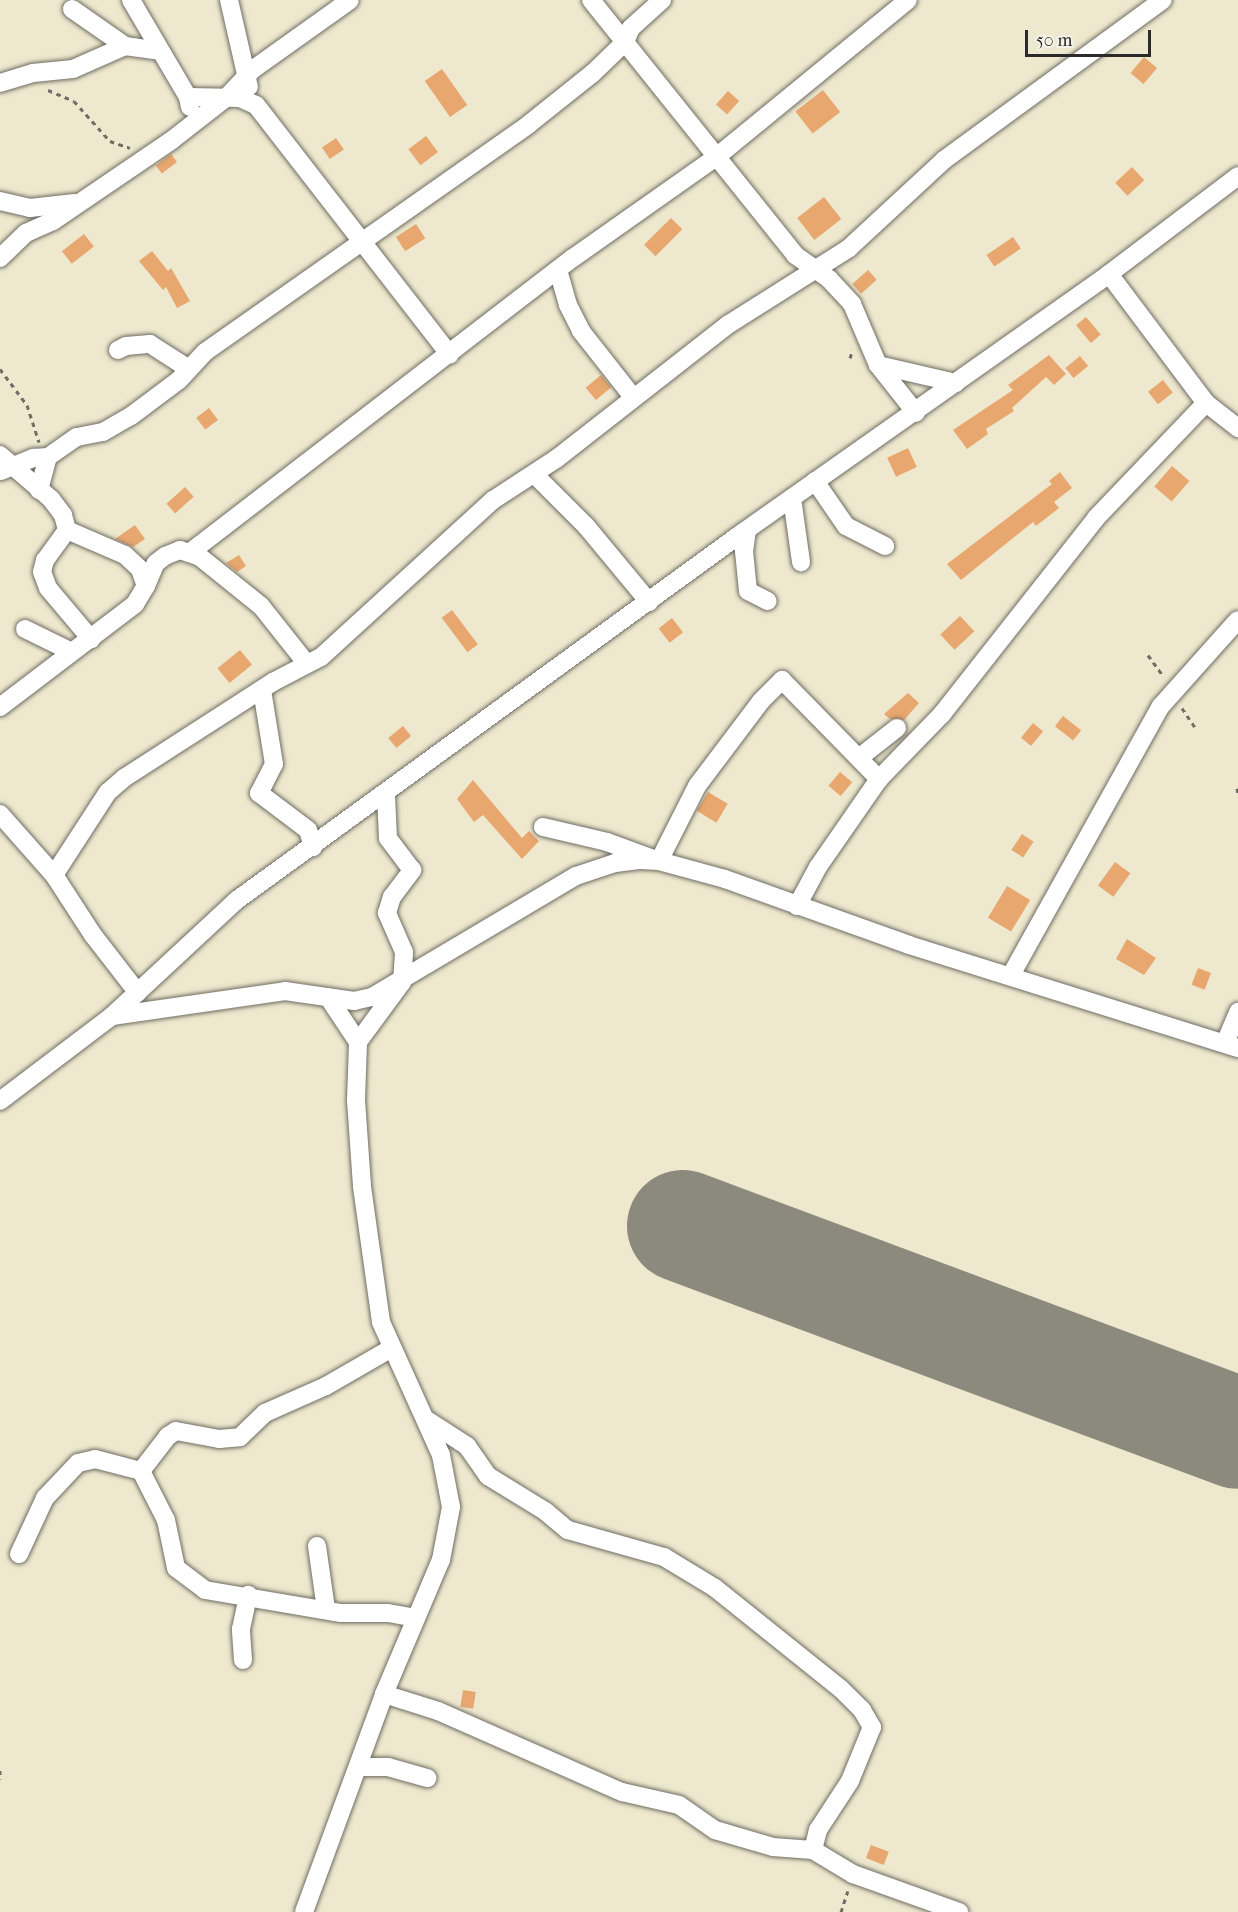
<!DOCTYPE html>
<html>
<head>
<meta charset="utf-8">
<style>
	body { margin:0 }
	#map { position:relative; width:1238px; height:1912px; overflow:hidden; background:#eee8ce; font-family:"IM FELL French Canon",serif }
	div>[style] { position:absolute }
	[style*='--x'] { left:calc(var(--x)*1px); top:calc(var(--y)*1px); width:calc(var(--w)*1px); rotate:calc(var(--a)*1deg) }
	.runway>* { height:112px; margin:-56px; padding:0 56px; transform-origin:56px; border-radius:56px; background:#8c8a7c }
	.building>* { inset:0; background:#e7a76e; transform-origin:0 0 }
	.path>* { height:3px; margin-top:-1.5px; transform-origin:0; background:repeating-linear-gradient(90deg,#6f6d64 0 4.5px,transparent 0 9px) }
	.roads { filter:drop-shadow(0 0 2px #6f6d64) drop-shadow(0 0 2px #6f6d64) }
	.minor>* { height:18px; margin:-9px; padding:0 9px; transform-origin:9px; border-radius:9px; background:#fff }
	span { translate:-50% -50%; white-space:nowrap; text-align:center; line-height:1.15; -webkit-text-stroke:5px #f7f3e8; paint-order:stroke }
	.scale { position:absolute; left:1025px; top:30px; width:126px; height:27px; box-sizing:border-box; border:3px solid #2b2b2b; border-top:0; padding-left:8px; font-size:18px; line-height:21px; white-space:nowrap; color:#2b2b2b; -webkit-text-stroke:4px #f7f3e8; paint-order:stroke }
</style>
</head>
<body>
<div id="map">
	<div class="runway">
		<i style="--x:683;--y:1226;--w:592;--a:20.45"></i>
	</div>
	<div class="building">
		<i style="left:1144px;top:57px;width:17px;height:21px;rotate:40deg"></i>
		<i style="left:442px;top:69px;width:44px;height:21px;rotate:55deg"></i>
		<i style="left:823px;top:90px;width:28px;height:35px;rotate:52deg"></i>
		<i style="left:728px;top:91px;width:15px;height:18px;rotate:42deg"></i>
		<i style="left:426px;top:136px;width:20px;height:22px;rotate:53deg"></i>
		<i style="left:336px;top:138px;width:14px;height:17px;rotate:56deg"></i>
		<i style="left:171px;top:154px;width:10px;height:19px;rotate:53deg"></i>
		<i style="left:1132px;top:167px;width:18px;height:23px;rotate:47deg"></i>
		<i style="left:824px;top:197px;width:28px;height:34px;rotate:52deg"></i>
		<i style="left:671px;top:218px;width:16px;height:38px;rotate:45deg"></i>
		<i style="left:416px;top:224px;width:17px;height:24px;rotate:57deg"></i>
		<i style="left:84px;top:234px;width:16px;height:28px;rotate:52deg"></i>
		<i style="left:1013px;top:237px;width:14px;height:32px;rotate:56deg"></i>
		<i style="clip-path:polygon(152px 251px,168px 271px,171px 268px,190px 301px,177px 308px,166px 287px,163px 290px,139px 261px)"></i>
		<i style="left:868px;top:270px;width:13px;height:21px;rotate:48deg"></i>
		<i style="left:1086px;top:317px;width:23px;height:13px;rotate:50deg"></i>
		<i style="clip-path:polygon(1049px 355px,1066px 374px,1054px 385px,1046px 377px,1012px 408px,1014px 411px,986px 429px,988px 434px,967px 449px,953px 430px,1013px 390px,1008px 385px)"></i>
		<i style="left:1080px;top:356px;width:13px;height:19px;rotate:51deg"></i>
		<i style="left:601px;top:375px;width:16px;height:20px;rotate:50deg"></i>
		<i style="left:1163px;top:380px;width:16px;height:19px;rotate:52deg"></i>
		<i style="left:209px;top:408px;width:15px;height:16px;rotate:53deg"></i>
		<i style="left:908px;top:448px;width:21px;height:23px;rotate:65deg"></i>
		<i style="left:1172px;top:466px;width:23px;height:27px;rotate:41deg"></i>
		<i style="clip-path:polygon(1060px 472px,1072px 488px,1054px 502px,1059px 508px,1036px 526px,1033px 522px,961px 580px,947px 564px,1052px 484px,1049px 481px)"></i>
		<i style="left:185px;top:487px;width:13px;height:25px;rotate:48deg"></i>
		<i style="clip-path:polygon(135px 525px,145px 539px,133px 547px,115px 539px)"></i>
		<i style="clip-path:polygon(239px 555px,246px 566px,237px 572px,226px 563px)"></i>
		<i style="left:452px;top:610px;width:43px;height:13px;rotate:53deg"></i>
		<i style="left:960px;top:616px;width:21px;height:27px;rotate:47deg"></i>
		<i style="left:672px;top:618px;width:18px;height:17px;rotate:52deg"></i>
		<i style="left:240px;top:650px;width:19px;height:29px;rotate:51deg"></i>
		<i style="clip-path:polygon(908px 693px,919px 703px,904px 720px,890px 719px,884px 714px)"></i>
		<i style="left:1063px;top:716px;width:23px;height:13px;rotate:38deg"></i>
		<i style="left:1033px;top:723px;width:13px;height:19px;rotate:39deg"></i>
		<i style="left:403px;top:726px;width:13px;height:19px;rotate:51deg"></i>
		<i style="left:840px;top:772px;width:16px;height:18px;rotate:40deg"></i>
		<i style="clip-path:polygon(473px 780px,522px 838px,529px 831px,539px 841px,522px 859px,483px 815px,474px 822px,457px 799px)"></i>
		<i style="left:708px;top:792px;width:23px;height:22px;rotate:31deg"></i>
		<i style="left:1022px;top:834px;width:14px;height:19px;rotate:34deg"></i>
		<i style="left:1115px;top:862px;width:19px;height:29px;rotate:36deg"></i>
		<i style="left:1007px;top:886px;width:27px;height:37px;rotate:31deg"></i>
		<i style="clip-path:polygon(1127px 939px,1156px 958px,1144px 975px,1116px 959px)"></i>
		<i style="left:1198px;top:968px;width:14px;height:18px;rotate:21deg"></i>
		<i style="left:463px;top:1690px;width:13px;height:17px;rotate:9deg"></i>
		<i style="left:871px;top:1845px;width:19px;height:14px;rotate:21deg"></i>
	</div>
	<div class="path">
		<i style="--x:48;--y:90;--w:28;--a:23"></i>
		<i style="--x:74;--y:101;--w:54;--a:48"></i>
		<i style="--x:110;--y:141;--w:21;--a:19"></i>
		<i style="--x:850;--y:358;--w:9;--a:-72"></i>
		<i style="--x:0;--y:369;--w:45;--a:53.1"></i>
		<i style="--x:27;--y:405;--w:39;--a:72"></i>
		<i style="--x:1148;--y:655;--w:27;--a:54"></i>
		<i style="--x:1182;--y:708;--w:25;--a:56"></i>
		<i style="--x:1237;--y:788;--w:8;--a:83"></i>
		<i style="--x:0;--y:1770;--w:9;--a:90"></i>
		<i style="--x:841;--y:1912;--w:22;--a:-72"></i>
	</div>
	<div class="roads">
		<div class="minor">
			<i style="--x:131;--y:0;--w:113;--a:59.6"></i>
			<i style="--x:188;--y:97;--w:10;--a:79"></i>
			<i style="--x:229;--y:0;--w:89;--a:77.1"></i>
			<i style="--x:591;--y:0;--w:327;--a:51.3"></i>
			<i style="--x:795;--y:255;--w:42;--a:35.2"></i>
			<i style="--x:829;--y:279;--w:34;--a:47"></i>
			<i style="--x:852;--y:304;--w:66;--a:66.9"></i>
			<i style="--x:878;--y:365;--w:61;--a:51.6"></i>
			<i style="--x:72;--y:9;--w:65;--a:34.9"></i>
			<i style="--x:125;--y:46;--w:35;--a:8"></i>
			<i style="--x:0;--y:83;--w:34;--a:-17"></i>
			<i style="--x:33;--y:73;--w:40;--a:-5.7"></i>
			<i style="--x:73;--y:69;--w:57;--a:-23.9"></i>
			<i style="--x:188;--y:97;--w:52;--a:1.1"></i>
			<i style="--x:240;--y:98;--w:17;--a:24"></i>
			<i style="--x:256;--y:105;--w:316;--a:52.2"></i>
			<i style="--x:0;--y:201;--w:31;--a:13"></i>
			<i style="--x:30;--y:208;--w:45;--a:-6.3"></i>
			<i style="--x:0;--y:258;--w:36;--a:-44"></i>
			<i style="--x:26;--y:233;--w:30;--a:-24"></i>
			<i style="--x:53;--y:221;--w:144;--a:-34.2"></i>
			<i style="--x:172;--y:140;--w:70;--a:-38"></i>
			<i style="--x:227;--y:97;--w:37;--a:-47"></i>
			<i style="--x:252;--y:70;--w:120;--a:-35.5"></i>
			<i style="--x:558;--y:270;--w:36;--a:74"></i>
			<i style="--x:568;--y:305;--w:29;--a:63"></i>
			<i style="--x:581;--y:331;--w:84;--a:51.8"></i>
			<i style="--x:1109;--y:274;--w:161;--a:53.1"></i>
			<i style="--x:1206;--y:403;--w:41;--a:38"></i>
			<i style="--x:118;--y:350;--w:9;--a:-27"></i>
			<i style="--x:126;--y:346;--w:24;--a:-5"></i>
			<i style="--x:150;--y:344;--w:46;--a:32.7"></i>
			<i style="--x:878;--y:365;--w:80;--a:13"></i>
			<i style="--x:0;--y:455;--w:67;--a:40.8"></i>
			<i style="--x:51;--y:499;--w:20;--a:53"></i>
			<i style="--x:63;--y:515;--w:16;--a:75"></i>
			<i style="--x:67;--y:530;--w:63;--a:23.3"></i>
			<i style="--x:125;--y:555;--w:21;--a:43"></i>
			<i style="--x:140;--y:569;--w:18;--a:71"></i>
			<i style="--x:146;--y:586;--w:25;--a:-67"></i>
			<i style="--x:156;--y:563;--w:11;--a:-38"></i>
			<i style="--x:165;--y:556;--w:16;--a:-22"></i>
			<i style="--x:180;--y:550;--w:21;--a:19"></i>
			<i style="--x:200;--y:557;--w:78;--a:38.8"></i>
			<i style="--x:261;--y:606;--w:74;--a:51.6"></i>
			<i style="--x:1;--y:471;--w:35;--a:-22"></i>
			<i style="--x:33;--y:458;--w:15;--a:-4"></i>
			<i style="--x:534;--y:474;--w:74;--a:45"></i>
			<i style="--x:586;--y:526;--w:99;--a:50.3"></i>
			<i style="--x:815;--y:481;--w:55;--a:55.4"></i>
			<i style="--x:846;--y:526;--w:44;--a:27.1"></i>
			<i style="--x:39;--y:490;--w:34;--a:-75"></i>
			<i style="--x:48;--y:457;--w:35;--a:-35"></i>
			<i style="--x:77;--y:437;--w:26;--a:-11"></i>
			<i style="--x:103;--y:432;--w:32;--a:-30"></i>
			<i style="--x:131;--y:416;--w:60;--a:-36.9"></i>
			<i style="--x:179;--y:380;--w:38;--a:-47"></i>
			<i style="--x:205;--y:352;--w:396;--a:-35.1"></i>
			<i style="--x:529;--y:124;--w:82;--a:-38.6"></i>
			<i style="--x:593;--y:73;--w:45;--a:-44.1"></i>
			<i style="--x:625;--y:42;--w:15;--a:-67"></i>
			<i style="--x:631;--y:28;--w:42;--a:-42.1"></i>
			<i style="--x:792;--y:498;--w:65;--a:82"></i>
			<i style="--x:67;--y:530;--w:37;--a:126"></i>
			<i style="--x:45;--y:560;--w:12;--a:104"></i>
			<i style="--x:42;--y:572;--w:17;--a:69"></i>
			<i style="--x:48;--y:588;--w:67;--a:49.9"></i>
			<i style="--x:747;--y:530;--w:21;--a:98"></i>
			<i style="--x:744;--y:551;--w:40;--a:84.3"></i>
			<i style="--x:748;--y:591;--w:22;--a:27"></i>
			<i style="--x:192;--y:551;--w:481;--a:-37.6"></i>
			<i style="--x:573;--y:258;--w:174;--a:-35.2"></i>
			<i style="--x:715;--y:158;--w:249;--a:-39.3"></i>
			<i style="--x:25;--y:629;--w:50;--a:26.1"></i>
			<i style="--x:262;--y:690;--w:75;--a:80.8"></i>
			<i style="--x:274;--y:764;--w:33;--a:117"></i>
			<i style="--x:259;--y:793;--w:61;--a:37.1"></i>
			<i style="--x:308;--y:830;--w:18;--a:74"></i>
			<i style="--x:0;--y:707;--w:170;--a:-37.3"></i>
			<i style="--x:135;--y:604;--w:21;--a:-59"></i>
			<i style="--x:860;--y:757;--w:47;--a:-38.1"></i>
			<i style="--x:0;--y:814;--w:81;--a:48.5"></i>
			<i style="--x:54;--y:875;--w:72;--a:57"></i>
			<i style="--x:93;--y:935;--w:73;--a:52.2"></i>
			<i style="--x:543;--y:827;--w:66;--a:13.2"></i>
			<i style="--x:607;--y:842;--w:55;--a:20.1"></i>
			<i style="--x:659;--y:861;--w:84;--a:-63.1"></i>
			<i style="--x:697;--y:786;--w:106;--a:-53"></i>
			<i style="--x:761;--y:701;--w:30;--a:-45"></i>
			<i style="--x:782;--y:680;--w:139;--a:45.6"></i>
			<i style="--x:54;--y:875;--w:99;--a:-57"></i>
			<i style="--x:108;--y:792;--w:21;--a:-41"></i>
			<i style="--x:124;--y:778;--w:177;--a:-32.8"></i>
			<i style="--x:273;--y:682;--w:54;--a:-27.5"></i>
			<i style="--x:321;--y:657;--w:233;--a:-42.4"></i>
			<i style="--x:493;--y:500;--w:75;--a:-33.1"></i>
			<i style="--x:556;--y:459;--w:219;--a:-38"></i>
			<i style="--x:729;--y:324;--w:142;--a:-32.3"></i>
			<i style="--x:849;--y:248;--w:129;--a:-42.8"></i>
			<i style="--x:944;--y:160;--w:271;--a:-36.2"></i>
			<i style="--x:797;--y:906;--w:44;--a:-61.7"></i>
			<i style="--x:818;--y:867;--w:107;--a:-55.3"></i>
			<i style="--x:879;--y:779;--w:91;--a:-45.9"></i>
			<i style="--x:942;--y:714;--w:249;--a:-51.8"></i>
			<i style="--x:1096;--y:518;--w:159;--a:-46.3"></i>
			<i style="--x:1011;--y:975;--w:308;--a:-60.9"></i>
			<i style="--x:1161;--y:706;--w:115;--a:-48.2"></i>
			<i style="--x:328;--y:997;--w:54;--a:56.3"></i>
			<i style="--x:112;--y:1016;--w:175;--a:-8.2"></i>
			<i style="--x:285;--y:991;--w:70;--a:8.2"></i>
			<i style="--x:354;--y:1001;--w:18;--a:-13"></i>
			<i style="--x:372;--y:997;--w:237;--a:-30.7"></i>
			<i style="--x:576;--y:876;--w:41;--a:-18.4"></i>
			<i style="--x:615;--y:863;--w:26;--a:-7"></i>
			<i style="--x:641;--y:860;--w:18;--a:3"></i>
			<i style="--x:659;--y:861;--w:68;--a:15.3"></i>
			<i style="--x:725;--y:879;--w:195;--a:19.7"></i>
			<i style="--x:909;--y:945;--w:345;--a:17.4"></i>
			<i style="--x:1225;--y:1043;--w:34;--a:-67"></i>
			<i style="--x:0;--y:1101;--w:141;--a:-37.2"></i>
			<i style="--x:112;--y:1016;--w:171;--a:-42.9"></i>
			<i style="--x:237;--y:900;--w:616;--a:-36.01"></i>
			<i style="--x:735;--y:538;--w:458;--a:-35.2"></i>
			<i style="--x:1109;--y:274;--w:162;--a:-37.2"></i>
			<i style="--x:427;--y:1420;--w:48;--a:33"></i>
			<i style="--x:467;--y:1446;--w:37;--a:55"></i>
			<i style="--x:488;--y:1476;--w:67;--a:31.6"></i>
			<i style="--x:545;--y:1511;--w:30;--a:40"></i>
			<i style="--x:568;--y:1530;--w:100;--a:15.7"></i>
			<i style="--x:664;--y:1557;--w:60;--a:31.3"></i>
			<i style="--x:715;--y:1588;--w:161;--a:38.7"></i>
			<i style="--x:841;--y:1689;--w:30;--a:45"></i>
			<i style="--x:862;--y:1710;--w:20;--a:60"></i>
			<i style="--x:872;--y:1727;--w:58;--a:112.2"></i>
			<i style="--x:850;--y:1781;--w:59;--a:123.1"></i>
			<i style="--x:818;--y:1830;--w:21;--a:104"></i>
			<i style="--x:813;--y:1850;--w:47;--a:31"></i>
			<i style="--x:853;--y:1874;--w:113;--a:19.7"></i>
			<i style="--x:141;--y:1471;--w:55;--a:63"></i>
			<i style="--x:166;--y:1520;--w:49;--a:78.2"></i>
			<i style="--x:176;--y:1568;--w:36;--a:37"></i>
			<i style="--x:205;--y:1590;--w:138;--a:9.6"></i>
			<i style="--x:341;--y:1613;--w:47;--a:0"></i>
			<i style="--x:388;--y:1613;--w:28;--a:10"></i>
			<i style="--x:317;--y:1546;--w:64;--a:81.9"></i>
			<i style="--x:19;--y:1554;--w:62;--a:-65.1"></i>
			<i style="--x:45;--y:1498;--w:48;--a:-46.7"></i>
			<i style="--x:78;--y:1463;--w:17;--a:-13"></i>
			<i style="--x:95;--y:1459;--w:48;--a:14.6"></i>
			<i style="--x:141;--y:1471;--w:44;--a:-52.4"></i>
			<i style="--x:168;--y:1436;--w:9;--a:-32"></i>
			<i style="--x:176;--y:1431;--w:44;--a:10.5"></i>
			<i style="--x:219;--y:1439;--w:21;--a:-5"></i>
			<i style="--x:240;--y:1437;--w:35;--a:-44"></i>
			<i style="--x:265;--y:1413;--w:67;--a:-23.9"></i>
			<i style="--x:326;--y:1386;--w:74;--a:-30"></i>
			<i style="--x:243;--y:1660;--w:31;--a:-94"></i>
			<i style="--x:241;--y:1629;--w:35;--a:-78"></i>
			<i style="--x:384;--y:1694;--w:57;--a:17.5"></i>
			<i style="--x:438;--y:1711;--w:201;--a:23.8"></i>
			<i style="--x:622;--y:1792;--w:58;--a:12.8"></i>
			<i style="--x:679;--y:1805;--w:44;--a:34.8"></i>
			<i style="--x:715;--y:1830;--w:60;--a:16.3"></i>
			<i style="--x:773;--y:1847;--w:40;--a:4.3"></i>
			<i style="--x:358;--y:1767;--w:30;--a:0"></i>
			<i style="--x:388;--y:1767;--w:41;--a:15.8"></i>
			<i style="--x:304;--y:1912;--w:232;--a:-69.8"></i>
			<i style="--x:384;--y:1694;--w:146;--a:-67"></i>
			<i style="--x:441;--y:1560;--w:54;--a:-79.3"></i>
			<i style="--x:451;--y:1507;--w:53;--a:-100.9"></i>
			<i style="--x:441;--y:1455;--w:146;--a:-114.3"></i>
			<i style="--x:381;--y:1322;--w:137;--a:-98"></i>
			<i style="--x:362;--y:1186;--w:86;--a:-94"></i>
			<i style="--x:356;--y:1100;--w:58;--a:-88"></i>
			<i style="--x:358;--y:1042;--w:74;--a:-53.7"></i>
			<i style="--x:402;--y:982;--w:30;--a:-86"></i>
			<i style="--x:404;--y:952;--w:43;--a:-113.6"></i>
			<i style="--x:387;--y:913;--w:17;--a:-73"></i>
			<i style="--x:392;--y:897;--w:34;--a:-53"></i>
			<i style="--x:412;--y:870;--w:40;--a:-127"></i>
			<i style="--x:388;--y:838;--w:43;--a:-92.7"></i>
		</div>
	</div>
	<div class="scale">50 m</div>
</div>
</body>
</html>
